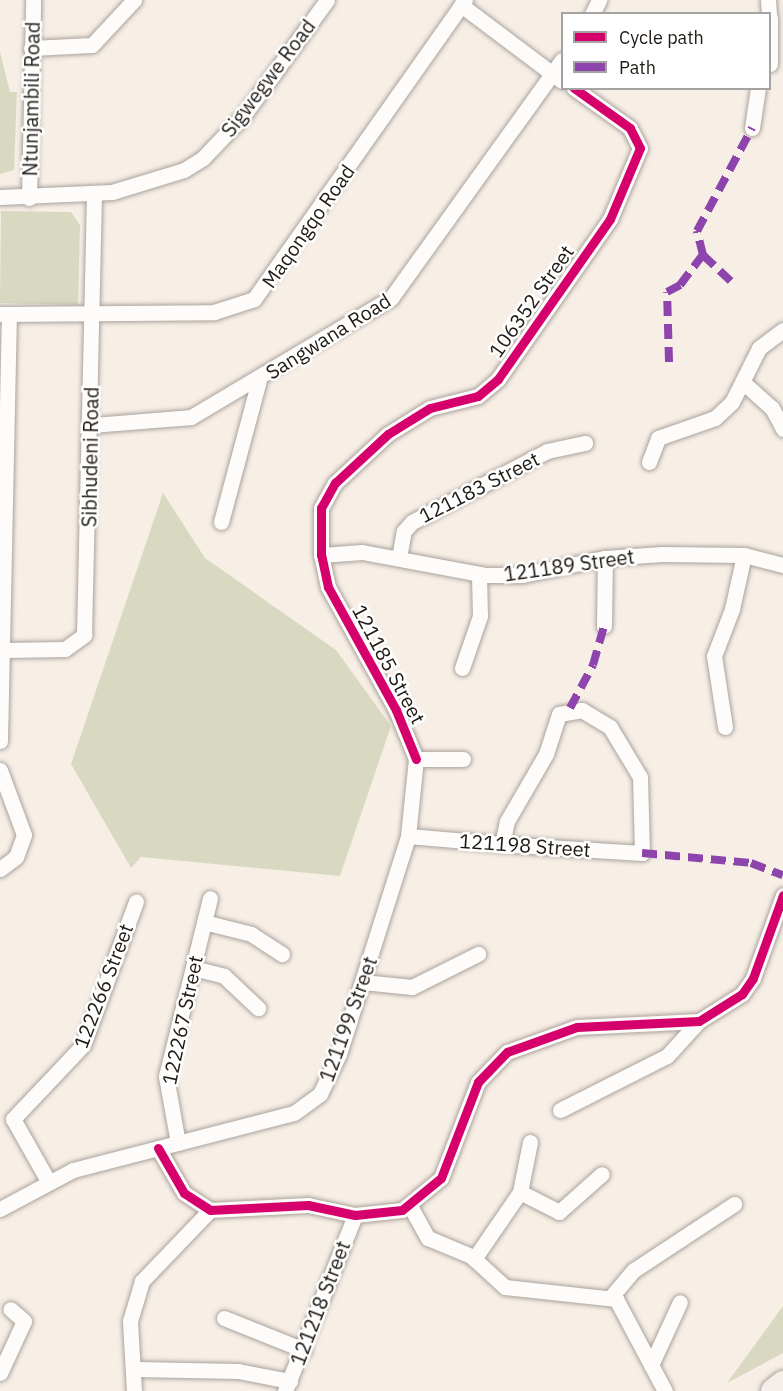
<!DOCTYPE html>
<html>
<head>
<meta charset="utf-8">
<style>
	body { margin:0 }
	#map { position:relative; width:783px; height:1391px; overflow:hidden; background:#f7eee6; font-family:"IBM Plex Sans",sans-serif }
	div>[style] { position:absolute }
	[style*='--x'] { left:calc(var(--x)*1px); top:calc(var(--y)*1px); width:calc(var(--w)*1px); rotate:calc(var(--a)*1deg) }
	.green>* { inset:0; background:#d9d9c2 }
	.roads { filter:drop-shadow(0 0 2px #aaa39c) drop-shadow(0 0 2px #aaa39c) }
	.minor>* { height:15px; margin:-7.5px; padding:0 7.5px; transform-origin:7.5px; border-radius:7.5px; background:#fefcfb }
	.primary>* { height:24px; margin:-12px; padding:0 12px; transform-origin:12px; border-radius:12px; background:#f5eeea }
	.quiet>* { height:8px; margin-top:-4px; transform-origin:0; background:repeating-linear-gradient(90deg,#8e44ad 0 15px,transparent 0 23px) }
	.cycleway>* { height:9px; margin:-4.5px; padding:0 4.5px; transform-origin:4.5px; border-radius:4.5px; background:#d6006c }
	span { translate:-50% -50%; white-space:nowrap; text-align:center; line-height:1.15; -webkit-text-stroke:5px #fff; paint-order:stroke }
	.street-label { font-size:20px; color:#1f1a14 }
	.legend { position:absolute; left:561px; top:12px; width:210px; height:78px; box-sizing:border-box; background:#fff; border:2px solid #a5a3a1; margin:0; padding:8px 10px; list-style:none; font-size:18px; color:#1f1a14 }
	.legend li { display:flex; align-items:center; gap:12px; height:30px }
	.legend b { width:30px; border:2px solid #a5a3a1 }
</style>
</head>
<body>
<div id="map">
	<div class="green">
		<i style="clip-path:polygon(0 52px,10px 92px,17px 92px,14px 170px,0 174px)"></i>
		<i style="clip-path:polygon(1px 211px,71px 212px,80px 225px,78px 305px,0 303px)"></i>
		<i style="clip-path:polygon(163px 493px,205px 558px,336px 650px,391px 726px,340px 876px,141px 857px,131px 868px,71px 764px)"></i>
		<i style="clip-path:polygon(783px 1306px,783px 1353px,727px 1383px)"></i>
	</div>
	<div class="roads">
		<div class="minor">
			<i style="--x:768;--y:0;--w:14;--a:86"></i>
			<i style="--x:461;--y:5;--w:126;--a:37"></i>
			<i style="--x:592;--y:14;--w:16;--a:-63"></i>
			<i style="--x:770;--y:18;--w:46;--a:90"></i>
			<i style="--x:31;--y:48;--w:61;--a:-2.8"></i>
			<i style="--x:92;--y:45;--w:62;--a:-47"></i>
			<i style="--x:752;--y:128;--w:40;--a:-81.5"></i>
			<i style="--x:0;--y:197;--w:112;--a:-2.6"></i>
			<i style="--x:112;--y:192;--w:75;--a:-17"></i>
			<i style="--x:184;--y:170;--w:22;--a:-32"></i>
			<i style="--x:203;--y:158;--w:58;--a:-46.4"></i>
			<i style="--x:243;--y:116;--w:143;--a:-54.1"></i>
			<i style="--x:29;--y:198;--w:198;--a:-88.8"></i>
			<i style="--x:0;--y:314;--w:214;--a:-0.5"></i>
			<i style="--x:214;--y:312;--w:42;--a:-18"></i>
			<i style="--x:254;--y:299;--w:366;--a:-54.8"></i>
			<i style="--x:745;--y:384;--w:36;--a:42"></i>
			<i style="--x:772;--y:408;--w:24;--a:62"></i>
			<i style="--x:92;--y:425;--w:99;--a:-4.6"></i>
			<i style="--x:191;--y:417;--w:233;--a:-30.8"></i>
			<i style="--x:391;--y:298;--w:293;--a:-54.3"></i>
			<i style="--x:649;--y:462;--w:26;--a:-69"></i>
			<i style="--x:658;--y:438;--w:60;--a:-19.3"></i>
			<i style="--x:715;--y:418;--w:23;--a:-43"></i>
			<i style="--x:732;--y:402;--w:60;--a:-63.4"></i>
			<i style="--x:759;--y:348;--w:30;--a:-37"></i>
			<i style="--x:221;--y:522;--w:147;--a:-75"></i>
			<i style="--x:321;--y:555;--w:41;--a:-4.2"></i>
			<i style="--x:362;--y:552;--w:125;--a:10.6"></i>
			<i style="--x:485;--y:575;--w:37;--a:0"></i>
			<i style="--x:522;--y:575;--w:85;--a:-11.6"></i>
			<i style="--x:605;--y:558;--w:57;--a:-4"></i>
			<i style="--x:662;--y:554;--w:82;--a:0.7"></i>
			<i style="--x:744;--y:555;--w:40;--a:14.4"></i>
			<i style="--x:399;--y:558;--w:27;--a:-80"></i>
			<i style="--x:404;--y:531;--w:12;--a:-48"></i>
			<i style="--x:412;--y:522;--w:153;--a:-27.7"></i>
			<i style="--x:547;--y:451;--w:39;--a:-12"></i>
			<i style="--x:604;--y:626;--w:68;--a:-89.2"></i>
			<i style="--x:5;--y:650;--w:60;--a:-1"></i>
			<i style="--x:65;--y:649;--w:24;--a:-36"></i>
			<i style="--x:84;--y:635;--w:441;--a:-88.7"></i>
			<i style="--x:462;--y:668;--w:55;--a:-70.9"></i>
			<i style="--x:480;--y:616;--w:42;--a:-91.4"></i>
			<i style="--x:725;--y:727;--w:72;--a:-98.8"></i>
			<i style="--x:714;--y:656;--w:50;--a:-69"></i>
			<i style="--x:732;--y:609;--w:55;--a:-77.5"></i>
			<i style="--x:0;--y:741;--w:427;--a:-88.8"></i>
			<i style="--x:416;--y:759;--w:53;--a:-112.2"></i>
			<i style="--x:396;--y:710;--w:141;--a:-118.9"></i>
			<i style="--x:328;--y:587;--w:33;--a:-102"></i>
			<i style="--x:321;--y:555;--w:47;--a:-90"></i>
			<i style="--x:321;--y:508;--w:29;--a:-61"></i>
			<i style="--x:335;--y:483;--w:72;--a:-42.8"></i>
			<i style="--x:388;--y:434;--w:49;--a:-31.8"></i>
			<i style="--x:430;--y:408;--w:49;--a:-14"></i>
			<i style="--x:478;--y:396;--w:26;--a:-40"></i>
			<i style="--x:498;--y:379;--w:195;--a:-55"></i>
			<i style="--x:610;--y:219;--w:77;--a:-67.1"></i>
			<i style="--x:640;--y:148;--w:22;--a:-117"></i>
			<i style="--x:630;--y:128;--w:69;--a:-144.5"></i>
			<i style="--x:0;--y:770;--w:69;--a:69.7"></i>
			<i style="--x:24;--y:835;--w:23;--a:110"></i>
			<i style="--x:16;--y:857;--w:20;--a:143"></i>
			<i style="--x:408;--y:836;--w:94;--a:4.9"></i>
			<i style="--x:502;--y:844;--w:92;--a:3.7"></i>
			<i style="--x:594;--y:850;--w:48;--a:3.6"></i>
			<i style="--x:642;--y:853;--w:76;--a:-91.5"></i>
			<i style="--x:640;--y:777;--w:58;--a:-121"></i>
			<i style="--x:610;--y:727;--w:33;--a:-149"></i>
			<i style="--x:582;--y:710;--w:23;--a:170"></i>
			<i style="--x:559;--y:714;--w:42;--a:108"></i>
			<i style="--x:546;--y:754;--w:78;--a:120.2"></i>
			<i style="--x:507;--y:821;--w:24;--a:102"></i>
			<i style="--x:204;--y:922;--w:49;--a:14.3"></i>
			<i style="--x:251;--y:934;--w:37;--a:33"></i>
			<i style="--x:193;--y:968;--w:32;--a:14"></i>
			<i style="--x:224;--y:976;--w:47;--a:43.3"></i>
			<i style="--x:363;--y:982;--w:49;--a:5.8"></i>
			<i style="--x:412;--y:987;--w:74;--a:-26.6"></i>
			<i style="--x:560;--y:1110;--w:120;--a:-26.8"></i>
			<i style="--x:667;--y:1056;--w:47;--a:-47.6"></i>
			<i style="--x:178;--y:1143;--w:68;--a:-100.2"></i>
			<i style="--x:166;--y:1076;--w:183;--a:-76.1"></i>
			<i style="--x:158;--y:1148;--w:52;--a:60"></i>
			<i style="--x:184;--y:1193;--w:31;--a:33"></i>
			<i style="--x:210;--y:1210;--w:98;--a:-2.9"></i>
			<i style="--x:308;--y:1205;--w:48;--a:12"></i>
			<i style="--x:355;--y:1215;--w:47;--a:-6.1"></i>
			<i style="--x:402;--y:1210;--w:50;--a:-39.4"></i>
			<i style="--x:441;--y:1178;--w:103;--a:-68.9"></i>
			<i style="--x:478;--y:1082;--w:42;--a:-46"></i>
			<i style="--x:507;--y:1052;--w:74;--a:-19.7"></i>
			<i style="--x:577;--y:1027;--w:122;--a:-2.8"></i>
			<i style="--x:699;--y:1021;--w:51;--a:-32.1"></i>
			<i style="--x:742;--y:994;--w:19;--a:-55"></i>
			<i style="--x:753;--y:978;--w:88;--a:-70.1"></i>
			<i style="--x:47;--y:1179;--w:69;--a:-119.5"></i>
			<i style="--x:13;--y:1119;--w:102;--a:-46.6"></i>
			<i style="--x:83;--y:1045;--w:153;--a:-69.7"></i>
			<i style="--x:520;--y:1192;--w:44;--a:27.1"></i>
			<i style="--x:559;--y:1212;--w:57;--a:-41.5"></i>
			<i style="--x:410;--y:1206;--w:37;--a:61"></i>
			<i style="--x:428;--y:1238;--w:47;--a:22.7"></i>
			<i style="--x:471;--y:1256;--w:46;--a:42.4"></i>
			<i style="--x:505;--y:1287;--w:112;--a:6.2"></i>
			<i style="--x:616;--y:1299;--w:104;--a:62"></i>
			<i style="--x:0;--y:1209;--w:83;--a:-28.1"></i>
			<i style="--x:73;--y:1170;--w:228;--a:-14.5"></i>
			<i style="--x:294;--y:1113;--w:32;--a:-36"></i>
			<i style="--x:320;--y:1094;--w:44;--a:-64.6"></i>
			<i style="--x:339;--y:1054;--w:229;--a:-72.4"></i>
			<i style="--x:408;--y:836;--w:77;--a:-84.1"></i>
			<i style="--x:416;--y:759;--w:47;--a:0"></i>
			<i style="--x:474;--y:1259;--w:81;--a:-55.5"></i>
			<i style="--x:520;--y:1192;--w:51;--a:-78.7"></i>
			<i style="--x:611;--y:1297;--w:35;--a:-50"></i>
			<i style="--x:634;--y:1270;--w:120;--a:-33.4"></i>
			<i style="--x:224;--y:1318;--w:86;--a:21.8"></i>
			<i style="--x:651;--y:1365;--w:69;--a:-65.3"></i>
			<i style="--x:136;--y:1369;--w:102;--a:1.1"></i>
			<i style="--x:238;--y:1371;--w:53;--a:10.9"></i>
			<i style="--x:0;--y:1373;--w:57;--a:-65.2"></i>
			<i style="--x:24;--y:1321;--w:18;--a:-139"></i>
			<i style="--x:134;--y:1391;--w:70;--a:-93.3"></i>
			<i style="--x:130;--y:1321;--w:42;--a:-73.3"></i>
			<i style="--x:142;--y:1281;--w:98;--a:-46.2"></i>
			<i style="--x:285;--y:1391;--w:189;--a:-68.3"></i>
		</div>
		<div class="primary">
			<i style="--x:773;--y:1391;--w:13;--a:-39"></i>
		</div>
	</div>
	<div class="quiet">
		<i style="--x:703;--y:255;--w:45;--a:43.2"></i>
		<i style="--x:669;--y:362;--w:70;--a:-91.6"></i>
		<i style="--x:667;--y:292;--w:15;--a:-28"></i>
		<i style="--x:680;--y:285;--w:38;--a:-53"></i>
		<i style="--x:703;--y:255;--w:25;--a:-104"></i>
		<i style="--x:697;--y:231;--w:117;--a:-61.9"></i>
		<i style="--x:570;--y:708;--w:49;--a:-61.9"></i>
		<i style="--x:593;--y:665;--w:41;--a:-74.2"></i>
		<i style="--x:642;--y:853;--w:109;--a:5.2"></i>
		<i style="--x:751;--y:863;--w:34;--a:21"></i>
	</div>
	<div class="cycleway">
		<i style="--x:416;--y:759;--w:53;--a:-112.2"></i>
		<i style="--x:396;--y:710;--w:141;--a:-118.9"></i>
		<i style="--x:328;--y:587;--w:33;--a:-102"></i>
		<i style="--x:321;--y:555;--w:47;--a:-90"></i>
		<i style="--x:321;--y:508;--w:29;--a:-61"></i>
		<i style="--x:335;--y:483;--w:72;--a:-42.8"></i>
		<i style="--x:388;--y:434;--w:49;--a:-31.8"></i>
		<i style="--x:430;--y:408;--w:49;--a:-14"></i>
		<i style="--x:478;--y:396;--w:26;--a:-40"></i>
		<i style="--x:498;--y:379;--w:195;--a:-55"></i>
		<i style="--x:610;--y:219;--w:77;--a:-67.1"></i>
		<i style="--x:640;--y:148;--w:22;--a:-117"></i>
		<i style="--x:630;--y:128;--w:69;--a:-144.5"></i>
		<i style="--x:158;--y:1148;--w:52;--a:60"></i>
		<i style="--x:184;--y:1193;--w:31;--a:33"></i>
		<i style="--x:210;--y:1210;--w:98;--a:-2.9"></i>
		<i style="--x:308;--y:1205;--w:48;--a:12"></i>
		<i style="--x:355;--y:1215;--w:47;--a:-6.1"></i>
		<i style="--x:402;--y:1210;--w:50;--a:-39.4"></i>
		<i style="--x:441;--y:1178;--w:103;--a:-68.9"></i>
		<i style="--x:478;--y:1082;--w:42;--a:-46"></i>
		<i style="--x:507;--y:1052;--w:74;--a:-19.7"></i>
		<i style="--x:577;--y:1027;--w:122;--a:-2.8"></i>
		<i style="--x:699;--y:1021;--w:51;--a:-32.1"></i>
		<i style="--x:742;--y:994;--w:19;--a:-55"></i>
		<i style="--x:753;--y:978;--w:88;--a:-70.1"></i>
	</div>
	<div class="street-label">
		<span style="left:268px;top:78px;rotate:-53deg">Sigwegwe Road</span>
		<span style="left:31px;top:99px;rotate:-89deg">Ntunjambili Road</span>
		<span style="left:308px;top:226px;rotate:-55deg">Maqongqo Road</span>
		<span style="left:531px;top:301px;rotate:-55deg">106352 Street</span>
		<span style="left:328px;top:336px;rotate:-32deg">Sangwana Road</span>
		<span style="left:90px;top:457px;rotate:-89deg">Sibhudeni Road</span>
		<span style="left:479px;top:487px;rotate:-27deg">121183 Street</span>
		<span style="left:569px;top:565px;rotate:-8deg">121189 Street</span>
		<span style="left:389px;top:664px;rotate:62deg">121185 Street</span>
		<span style="left:525px;top:845px;rotate:4deg">121198 Street</span>
		<span style="left:103px;top:986px;rotate:-69deg">122266 Street</span>
		<span style="left:348px;top:1019px;rotate:-70deg">121199 Street</span>
		<span style="left:182px;top:1020px;rotate:-78deg">122267 Street</span>
		<span style="left:320px;top:1303px;rotate:-69deg">121218 Street</span>
	</div>
	<ul class="legend">
	<li><b style="height:8px;background:#d6006c"></b>Cycle path</li>
	<li><b style="height:8px;background:#8e44ad"></b>Path</li>
	</ul>
</div>
</body>
</html>
